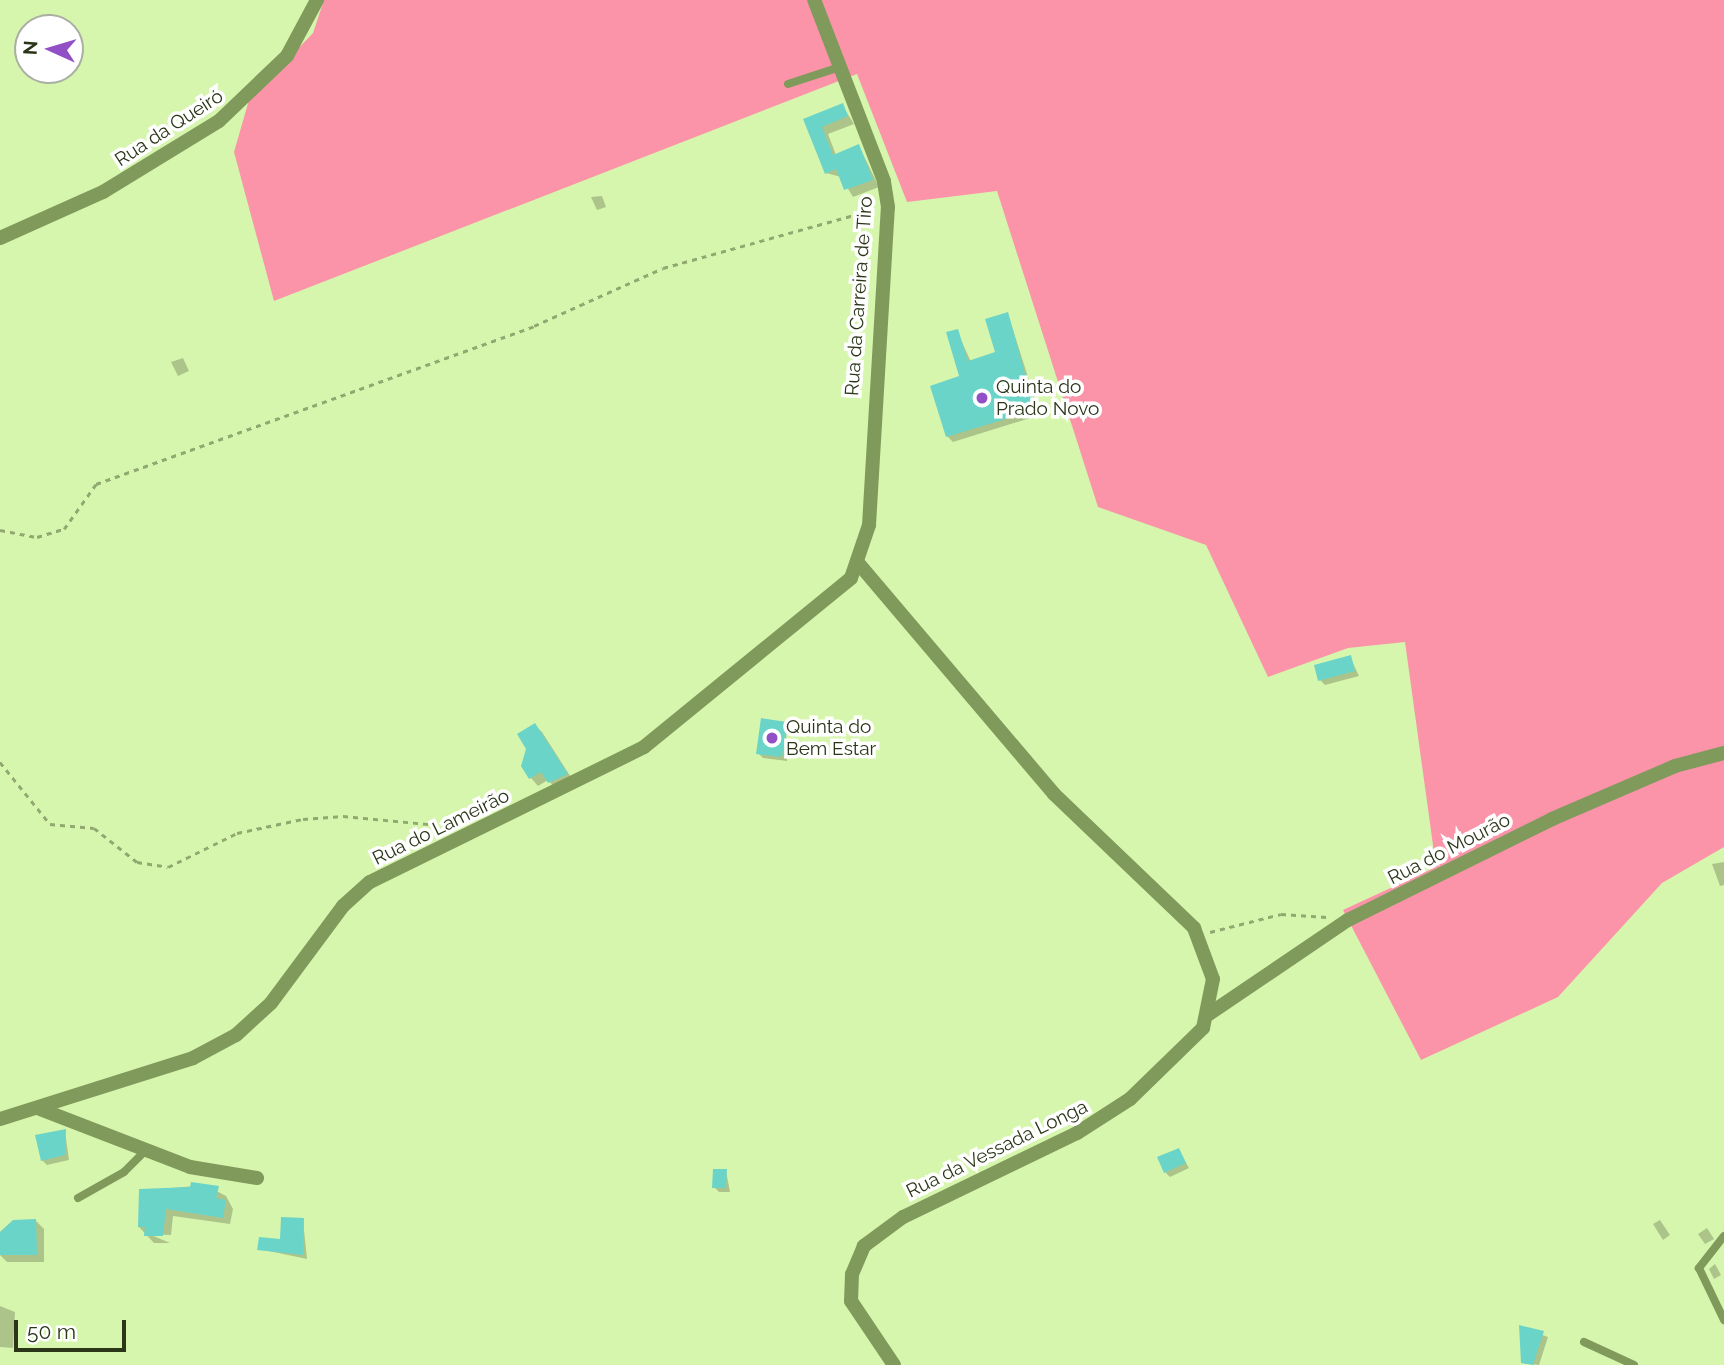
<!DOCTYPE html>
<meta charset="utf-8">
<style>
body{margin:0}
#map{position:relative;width:1724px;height:1365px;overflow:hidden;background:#d7f6ad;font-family:Raleway,sans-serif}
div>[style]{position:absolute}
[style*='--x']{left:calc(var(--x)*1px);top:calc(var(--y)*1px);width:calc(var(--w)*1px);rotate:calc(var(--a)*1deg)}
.green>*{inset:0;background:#fb94a9}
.shadow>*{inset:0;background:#0003}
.building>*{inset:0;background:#6ad4c9}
.path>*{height:2.5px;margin-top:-1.25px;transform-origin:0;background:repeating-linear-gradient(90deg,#91a871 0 5px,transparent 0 10px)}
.service>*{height:8px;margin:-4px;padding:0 4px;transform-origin:4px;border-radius:4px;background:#809a5c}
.minor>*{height:14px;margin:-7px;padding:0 7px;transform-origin:7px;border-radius:7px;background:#809a5c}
.dots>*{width:19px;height:19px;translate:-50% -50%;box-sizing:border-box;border:4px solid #fff;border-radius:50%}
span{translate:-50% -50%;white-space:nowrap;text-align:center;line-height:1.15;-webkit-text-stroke:7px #fff;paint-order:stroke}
.street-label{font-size:19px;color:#2b3619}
.poi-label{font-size:19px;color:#2b3619}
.left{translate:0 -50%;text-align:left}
.north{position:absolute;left:14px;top:14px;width:70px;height:70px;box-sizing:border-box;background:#fff;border:2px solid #aaafa3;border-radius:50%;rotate:274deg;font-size:19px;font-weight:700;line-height:28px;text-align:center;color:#2b3619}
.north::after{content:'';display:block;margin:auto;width:24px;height:32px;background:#9150c5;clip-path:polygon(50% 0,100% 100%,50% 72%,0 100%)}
.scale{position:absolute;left:14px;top:1320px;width:112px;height:32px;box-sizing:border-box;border:4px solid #2b3619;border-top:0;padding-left:9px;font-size:21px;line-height:24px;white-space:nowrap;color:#2b3619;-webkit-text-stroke:5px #fff;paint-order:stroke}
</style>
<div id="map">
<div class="green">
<div style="clip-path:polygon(324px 0,1724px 0,1724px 847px,1662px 883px,1558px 997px,1421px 1060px,1343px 910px,1436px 867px,1405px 642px,1348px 648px,1268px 677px,1206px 545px,1098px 507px,997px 191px,907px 202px,857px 74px,274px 301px,234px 152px,249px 100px,313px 33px)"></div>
</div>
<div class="shadow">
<div style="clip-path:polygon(842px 105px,854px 124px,828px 134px,836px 155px,859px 146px,879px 187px,853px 197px,841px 177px,826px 173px,805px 120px)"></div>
<div style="clip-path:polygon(602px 196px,606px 207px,597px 210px,591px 197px)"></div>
<div style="clip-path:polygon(1008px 314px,1040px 415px,953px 442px,947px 436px,962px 378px,957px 331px,971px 362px,998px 353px)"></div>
<div style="clip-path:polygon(183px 358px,189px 371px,178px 376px,171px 362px)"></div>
<div style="clip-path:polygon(1350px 657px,1359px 676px,1325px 685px,1320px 680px)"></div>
<div style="clip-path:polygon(786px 724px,787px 761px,763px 758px,758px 753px)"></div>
<div style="clip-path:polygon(534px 725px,542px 732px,574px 782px,557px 790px,548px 780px,538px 786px,531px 778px,523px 765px)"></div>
<div style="clip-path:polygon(1724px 862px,1724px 885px,1720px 886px,1712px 864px)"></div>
<div style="clip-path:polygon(65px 1131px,69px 1160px,47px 1165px,42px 1160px)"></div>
<div style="clip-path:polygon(1179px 1150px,1189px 1168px,1170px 1177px,1165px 1172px)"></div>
<div style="clip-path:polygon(726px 1171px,730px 1192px,719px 1192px,714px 1187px)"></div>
<div style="clip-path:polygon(205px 1185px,226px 1196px,233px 1209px,230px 1224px,173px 1216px,171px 1235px,149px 1234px,170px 1243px,154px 1243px,139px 1227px,141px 1191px)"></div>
<div style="clip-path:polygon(303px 1220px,307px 1259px,259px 1249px,281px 1241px)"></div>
<div style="clip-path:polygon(1660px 1220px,1670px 1235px,1663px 1240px,1653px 1224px)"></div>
<div style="clip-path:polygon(13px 1221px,36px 1221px,44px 1229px,44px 1262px,7px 1262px,0 1255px,0 1232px)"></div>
<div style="clip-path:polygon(1707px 1228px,1714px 1239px,1705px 1244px,1698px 1234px)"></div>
<div style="clip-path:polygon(1715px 1264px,1721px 1275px,1714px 1279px,1709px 1269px)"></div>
<div style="clip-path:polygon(0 1306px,15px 1312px,13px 1348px,0 1347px)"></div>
<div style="clip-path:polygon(1521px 1327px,1548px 1337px,1539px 1365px,1523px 1363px)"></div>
</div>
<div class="building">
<div style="clip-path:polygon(843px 103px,848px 116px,822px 127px,833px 155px,859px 144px,873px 180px,844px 190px,836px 169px,825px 174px,803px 119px)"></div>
<div style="clip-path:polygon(1008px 312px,1035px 410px,946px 437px,930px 386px,959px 376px,946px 332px,958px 329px,968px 361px,995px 352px,985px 319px)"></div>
<div style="clip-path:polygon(1351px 655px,1355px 671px,1318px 681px,1314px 665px)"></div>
<div style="clip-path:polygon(761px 718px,787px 722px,782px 757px,756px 754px)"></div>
<div style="clip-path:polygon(535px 723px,568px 774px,548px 783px,541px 772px,529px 779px,521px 766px,526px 749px,517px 734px)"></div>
<div style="clip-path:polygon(66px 1129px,65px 1155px,41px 1161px,35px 1135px)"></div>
<div style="clip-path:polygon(1179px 1148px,1186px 1163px,1164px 1173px,1157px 1157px)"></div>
<div style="clip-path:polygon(713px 1169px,727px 1169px,726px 1188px,712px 1188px)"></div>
<div style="clip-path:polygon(191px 1182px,219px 1186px,216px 1198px,226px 1200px,223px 1218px,166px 1209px,163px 1236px,144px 1236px,145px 1227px,138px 1227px,139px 1189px,190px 1187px)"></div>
<div style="clip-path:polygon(281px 1217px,304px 1218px,303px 1255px,257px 1250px,259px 1237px,280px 1239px)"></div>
<div style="clip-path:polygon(36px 1219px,37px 1255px,0 1255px,0 1232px,13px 1220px)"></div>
<div style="clip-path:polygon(1519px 1325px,1544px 1331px,1533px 1365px,1521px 1363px)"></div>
</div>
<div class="path">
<div style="--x:0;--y:530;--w:38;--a:11"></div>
<div style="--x:37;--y:537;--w:28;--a:-17"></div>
<div style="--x:64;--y:529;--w:55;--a:-54.6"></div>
<div style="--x:96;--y:484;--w:466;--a:-19.8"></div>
<div style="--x:534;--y:326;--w:141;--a:-24.2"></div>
<div style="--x:663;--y:268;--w:217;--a:-15.5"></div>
<div style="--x:0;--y:762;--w:80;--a:51.1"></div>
<div style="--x:50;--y:824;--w:44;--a:5.2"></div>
<div style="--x:94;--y:828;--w:55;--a:38.3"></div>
<div style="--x:137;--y:862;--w:31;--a:9"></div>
<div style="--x:168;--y:867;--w:77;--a:-26.2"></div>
<div style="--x:237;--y:833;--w:67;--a:-12"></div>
<div style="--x:303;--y:819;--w:40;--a:-4.3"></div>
<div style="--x:343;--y:816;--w:105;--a:5.4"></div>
<div style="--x:1210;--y:932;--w:73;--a:-14.2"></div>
<div style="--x:1281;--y:914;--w:46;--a:3.7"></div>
</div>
<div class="service">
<div style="--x:788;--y:84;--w:55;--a:-18.1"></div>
<div style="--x:78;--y:1198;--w:53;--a:-29.5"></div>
<div style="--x:124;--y:1172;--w:31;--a:-45"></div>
<div style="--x:1724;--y:1236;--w:41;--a:128"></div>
<div style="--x:1699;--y:1268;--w:58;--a:64.3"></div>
<div style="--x:1584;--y:1342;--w:55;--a:24.7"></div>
</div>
<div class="minor">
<div style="--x:0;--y:238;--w:113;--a:-24.1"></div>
<div style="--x:103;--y:192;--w:136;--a:-31.5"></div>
<div style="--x:219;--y:121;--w:94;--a:-43.7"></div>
<div style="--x:287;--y:56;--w:64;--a:-61.8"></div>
<div style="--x:859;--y:564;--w:302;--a:49.7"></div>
<div style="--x:1054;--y:794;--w:194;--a:43.7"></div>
<div style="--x:1194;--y:928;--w:54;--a:69.6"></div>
<div style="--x:1213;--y:979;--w:50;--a:101.5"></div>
<div style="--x:1203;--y:1028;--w:102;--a:135.8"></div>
<div style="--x:1130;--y:1099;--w:63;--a:147.3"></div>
<div style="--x:1077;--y:1133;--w:193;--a:154.2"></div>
<div style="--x:903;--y:1217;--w:49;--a:143.4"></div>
<div style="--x:864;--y:1246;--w:30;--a:113"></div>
<div style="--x:852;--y:1274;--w:27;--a:92"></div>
<div style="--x:851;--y:1301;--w:77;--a:56.1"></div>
<div style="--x:1209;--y:1014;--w:168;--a:-34.1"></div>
<div style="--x:1348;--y:920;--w:228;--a:-26.3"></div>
<div style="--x:1552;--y:819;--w:134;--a:-23.3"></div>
<div style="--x:1675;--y:766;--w:51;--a:-14.9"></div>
<div style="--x:40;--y:1109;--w:161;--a:21.1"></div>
<div style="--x:190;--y:1167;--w:68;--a:9.3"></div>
<div style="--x:0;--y:1119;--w:202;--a:-17.5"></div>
<div style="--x:193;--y:1058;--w:49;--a:-28.1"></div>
<div style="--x:236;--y:1035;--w:47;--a:-42.4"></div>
<div style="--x:271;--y:1003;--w:121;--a:-53.4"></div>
<div style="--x:343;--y:906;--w:36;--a:-42"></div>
<div style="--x:370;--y:882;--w:305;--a:-26.2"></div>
<div style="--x:644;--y:747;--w:267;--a:-39.2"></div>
<div style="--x:851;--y:578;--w:56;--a:-71.2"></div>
<div style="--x:869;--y:525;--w:319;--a:-86.6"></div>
<div style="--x:888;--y:207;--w:26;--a:-99"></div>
<div style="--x:884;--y:181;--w:194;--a:-111.1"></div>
</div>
<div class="dots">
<div style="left:982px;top:398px;background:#9150c5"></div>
<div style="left:772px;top:738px;background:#9150c5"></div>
</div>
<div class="street-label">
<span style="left:169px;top:128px;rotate:-33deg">Rua da Queiró</span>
<span style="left:859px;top:296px;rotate:-86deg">Rua da Carreira de Tiro</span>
<span style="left:441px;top:827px;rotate:-26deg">Rua do Lameirão</span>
<span style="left:1449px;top:849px;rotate:-27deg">Rua do Mourão</span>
<span style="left:997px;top:1149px;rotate:-26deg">Rua da Vessada Longa</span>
</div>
<div class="poi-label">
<span class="left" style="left:996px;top:398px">Quinta do<br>Prado Novo</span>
<span class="left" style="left:786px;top:738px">Quinta do<br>Bem Estar</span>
</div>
<div class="north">N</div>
<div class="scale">50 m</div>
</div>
